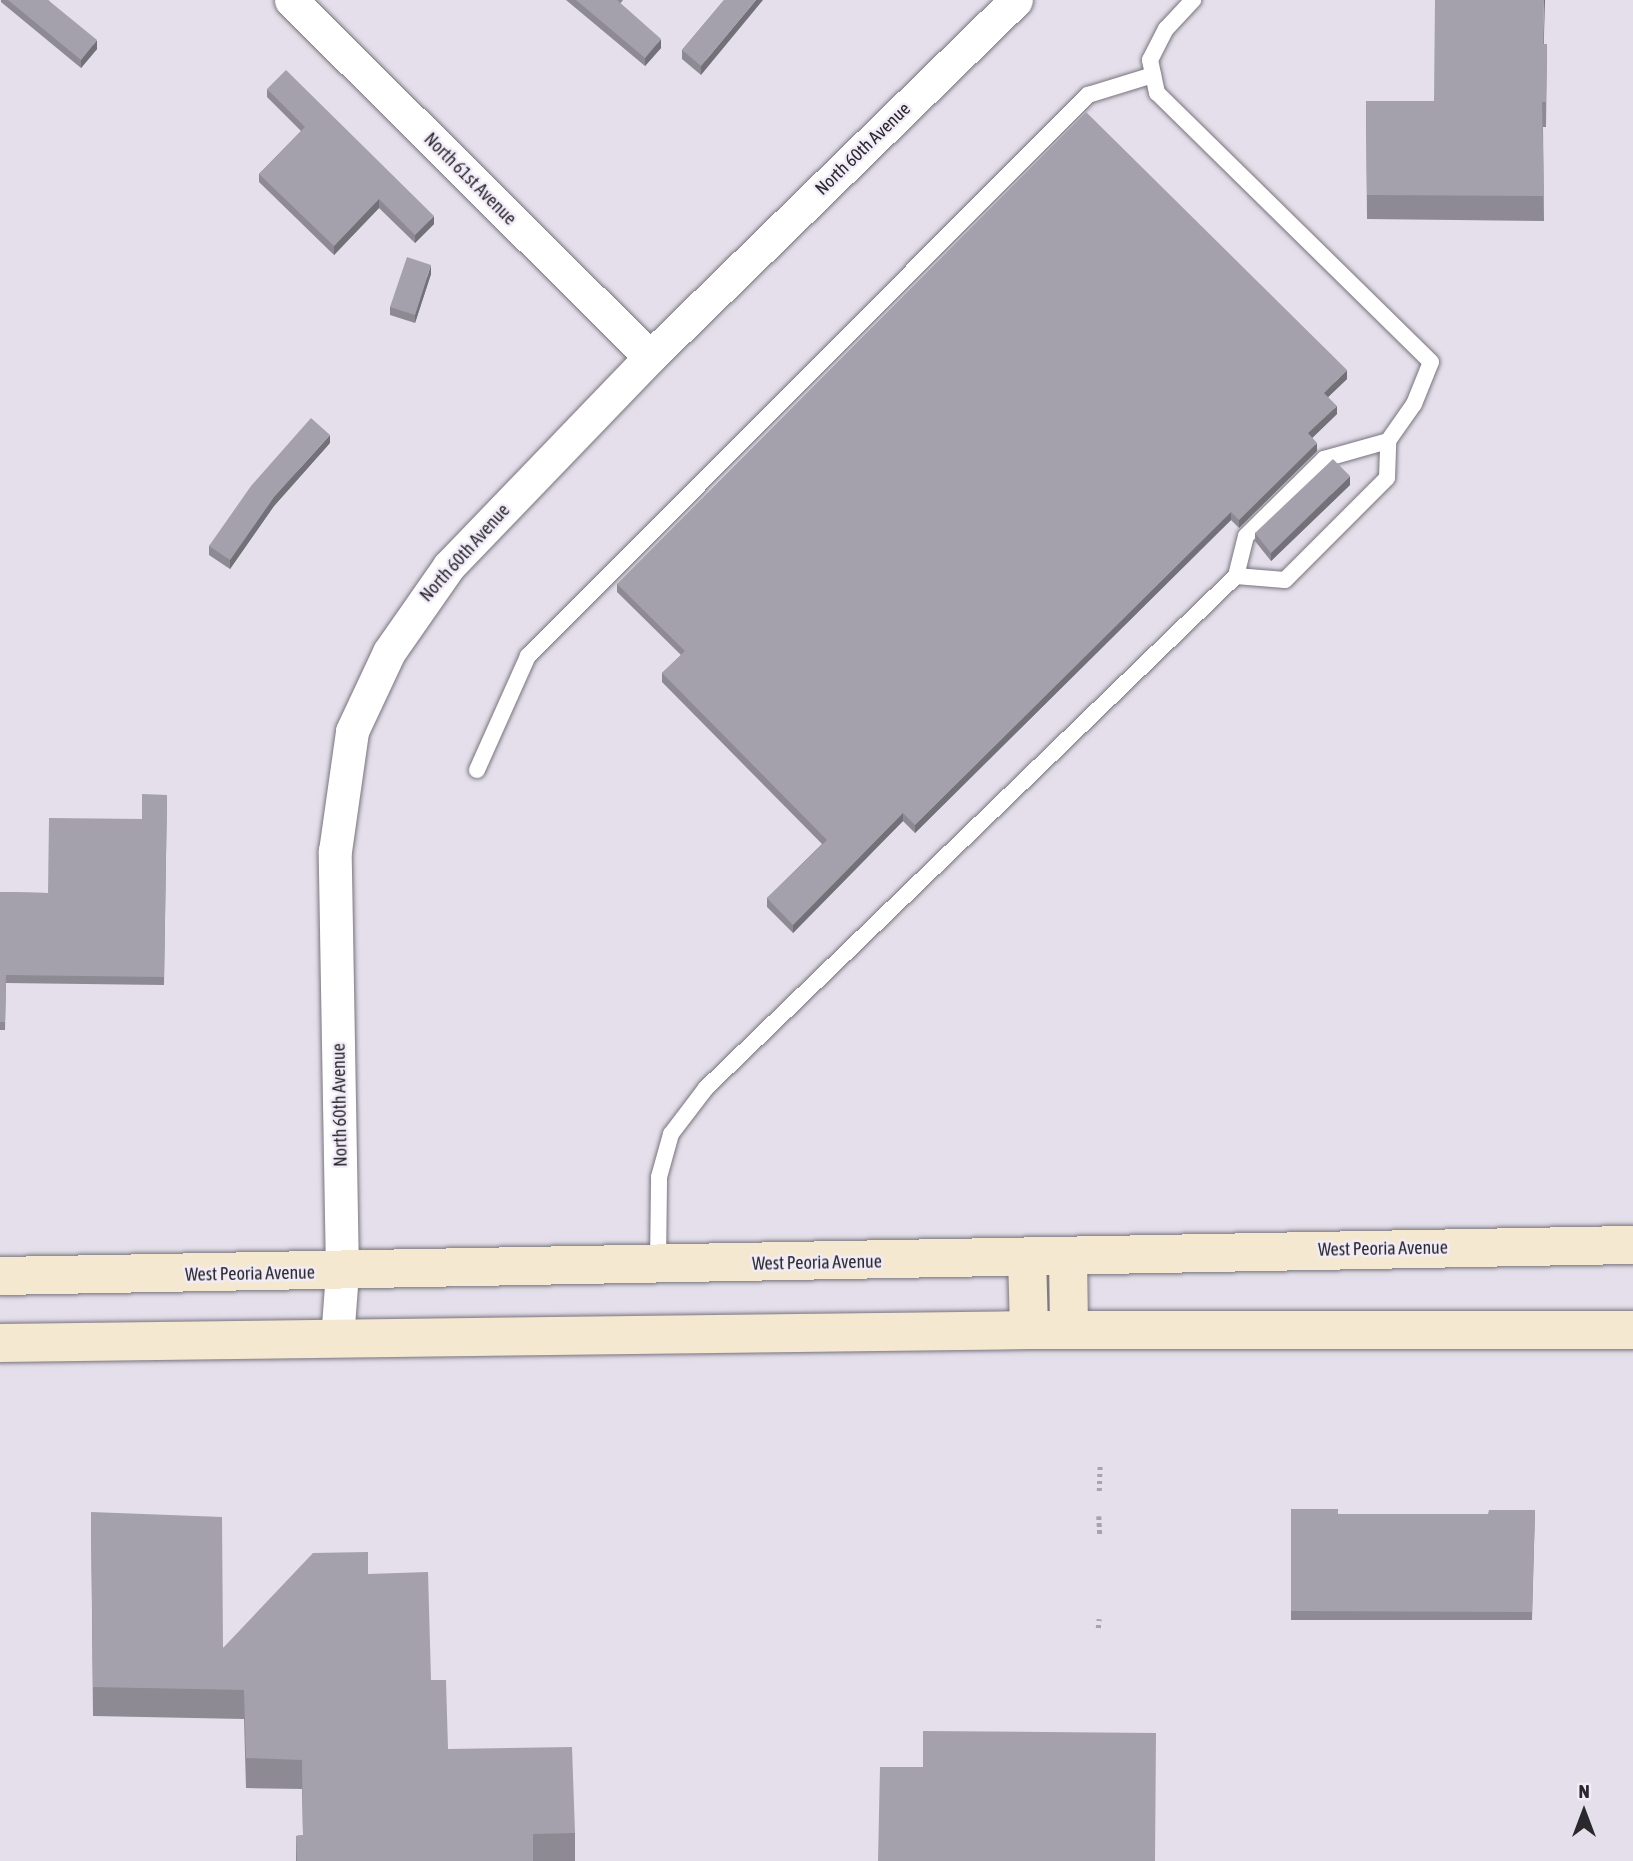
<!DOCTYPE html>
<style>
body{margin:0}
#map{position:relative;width:1633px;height:1861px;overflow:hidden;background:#e4dfea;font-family:"Asap Condensed",sans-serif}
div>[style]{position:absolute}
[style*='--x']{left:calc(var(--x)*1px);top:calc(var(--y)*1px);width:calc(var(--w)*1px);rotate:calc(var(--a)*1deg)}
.path>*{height:4.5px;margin-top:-2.25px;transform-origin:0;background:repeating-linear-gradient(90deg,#a6a3ab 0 3.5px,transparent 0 7px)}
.roads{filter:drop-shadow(0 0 2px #78747e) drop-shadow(0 0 2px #78747e)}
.service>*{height:16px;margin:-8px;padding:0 8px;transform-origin:8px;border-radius:8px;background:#fff}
.minor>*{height:33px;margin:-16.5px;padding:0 16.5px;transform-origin:16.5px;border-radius:16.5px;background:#fff}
.secondary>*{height:38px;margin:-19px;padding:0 19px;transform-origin:19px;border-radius:19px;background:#f5e8d1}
.wall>*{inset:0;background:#8d8a94}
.shaded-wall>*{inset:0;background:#737178}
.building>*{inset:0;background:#a4a1ac}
span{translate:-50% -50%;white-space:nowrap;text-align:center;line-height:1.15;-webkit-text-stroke:5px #f1ecf8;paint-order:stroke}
.street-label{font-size:18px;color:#29282c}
.north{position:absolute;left:1549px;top:1777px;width:70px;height:70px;-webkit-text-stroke:5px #f1ecf8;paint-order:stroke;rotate:0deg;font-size:19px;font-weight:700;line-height:28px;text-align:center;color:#29282c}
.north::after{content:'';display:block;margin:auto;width:24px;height:32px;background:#29282c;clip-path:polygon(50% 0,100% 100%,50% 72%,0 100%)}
</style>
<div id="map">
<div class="path">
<div style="--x:1099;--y:1491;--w:28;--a:-88"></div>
<div style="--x:1099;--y:1516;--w:18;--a:87"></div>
<div style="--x:1098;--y:1628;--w:9;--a:-84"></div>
</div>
<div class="roads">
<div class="service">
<div style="--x:1236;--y:576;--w:41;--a:-76"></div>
<div style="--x:1246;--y:536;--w:110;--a:-44.6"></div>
<div style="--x:1324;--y:459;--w:66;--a:-15.7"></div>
<div style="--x:477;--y:770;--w:125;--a:-65.9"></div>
<div style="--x:528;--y:656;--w:793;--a:-45.05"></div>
<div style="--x:1088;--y:95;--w:68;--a:-17.1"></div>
<div style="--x:658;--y:1264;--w:87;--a:-89.3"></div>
<div style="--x:659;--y:1177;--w:45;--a:-74.4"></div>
<div style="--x:671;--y:1134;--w:58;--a:-52.7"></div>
<div style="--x:706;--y:1088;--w:737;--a:-44.01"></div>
<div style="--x:1236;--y:576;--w:49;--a:4.7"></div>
<div style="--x:1285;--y:580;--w:144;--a:-45"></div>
<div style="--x:1387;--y:478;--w:37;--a:-88"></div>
<div style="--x:1388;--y:441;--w:45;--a:-54.9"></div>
<div style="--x:1414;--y:404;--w:45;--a:-68"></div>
<div style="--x:1431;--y:362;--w:384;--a:-135.5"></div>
<div style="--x:1157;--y:93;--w:34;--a:-102"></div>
<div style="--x:1150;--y:60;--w:35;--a:-63"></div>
<div style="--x:1166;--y:29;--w:40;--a:-47"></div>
</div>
<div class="minor">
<div style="--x:291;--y:0;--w:506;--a:44.84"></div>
<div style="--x:337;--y:1339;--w:66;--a:-85.7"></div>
<div style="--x:342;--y:1273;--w:422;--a:-91"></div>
<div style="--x:335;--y:851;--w:121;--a:-81.9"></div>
<div style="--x:352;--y:731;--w:87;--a:-64.9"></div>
<div style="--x:389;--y:652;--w:105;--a:-55.1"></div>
<div style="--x:449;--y:566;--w:290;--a:-46.1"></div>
<div style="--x:650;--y:357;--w:511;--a:-44.29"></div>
</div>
<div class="secondary">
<div style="--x:1068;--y:1256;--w:74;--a:89.2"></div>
<div style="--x:1027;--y:1257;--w:73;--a:88.4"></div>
<div style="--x:0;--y:1276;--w:1633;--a:-1.09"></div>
<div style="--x:0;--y:1343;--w:1029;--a:-0.72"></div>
<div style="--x:1029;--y:1330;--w:604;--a:0"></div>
</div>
</div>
<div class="wall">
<div style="clip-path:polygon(1px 0,48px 0,97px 49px,81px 68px,1px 2px)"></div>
<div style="clip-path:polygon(566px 0,623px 0,620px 4px,661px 48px,645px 66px)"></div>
<div style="clip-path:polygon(724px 0,701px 75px,682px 59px,682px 50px)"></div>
<div style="clip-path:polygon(1544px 44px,1547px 44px,1546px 127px,1543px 127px,1544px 221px,1367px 219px,1366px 101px,1434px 101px)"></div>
<div style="clip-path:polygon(267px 89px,434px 224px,415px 243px,379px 208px,334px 255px,259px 182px,259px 174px,301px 131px,267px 97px)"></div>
<div style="clip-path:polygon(431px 274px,415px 323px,390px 315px,390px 307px)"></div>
<div style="clip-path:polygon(1347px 379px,1328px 397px,1337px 414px,1312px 438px,1317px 451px,1239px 528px,1231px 520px,915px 833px,903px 821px,793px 933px,767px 907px,767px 898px,822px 844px,662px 682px,662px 673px,681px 655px,617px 592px,617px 584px)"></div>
<div style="clip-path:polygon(330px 443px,274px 506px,230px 569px,209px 555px,209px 546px)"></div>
<div style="clip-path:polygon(1350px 485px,1271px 561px,1255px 541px,1255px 533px)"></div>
<div style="clip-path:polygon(167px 795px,164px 985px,6px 983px,5px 1030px,0 1030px,0 892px,48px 893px,142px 819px)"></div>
<div style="clip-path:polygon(1291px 1509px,1338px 1514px,1488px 1514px,1535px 1510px,1532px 1620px,1291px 1620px)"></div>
<div style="clip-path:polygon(91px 1512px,223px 1648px,368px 1574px,431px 1680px,448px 1749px,575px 1833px,575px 1861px,296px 1861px,296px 1836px,303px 1835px,302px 1789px,246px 1788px,244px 1719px,93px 1716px)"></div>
</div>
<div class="shaded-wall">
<div style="clip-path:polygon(756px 0,763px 0,701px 75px,701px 66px)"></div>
<div style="clip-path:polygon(1544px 0,1545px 0,1543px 69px,1543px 44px)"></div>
<div style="clip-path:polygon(661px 39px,661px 48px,645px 66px,645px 58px)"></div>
<div style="clip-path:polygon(97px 40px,97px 49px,81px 68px,81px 60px)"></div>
<div style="clip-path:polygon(379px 199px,379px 208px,334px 255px,334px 246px)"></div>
<div style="clip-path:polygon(434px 216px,434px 224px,415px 243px,415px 235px)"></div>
<div style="clip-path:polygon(431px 265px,431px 274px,415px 323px,415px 315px)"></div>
<div style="clip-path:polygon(1347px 370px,1347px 379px,1324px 401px,1324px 393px)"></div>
<div style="clip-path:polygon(1337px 406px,1337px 414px,1308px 442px,1308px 433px)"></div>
<div style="clip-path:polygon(330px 435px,330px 443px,274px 506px,230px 569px,230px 560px,274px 497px)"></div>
<div style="clip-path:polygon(1317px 443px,1317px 451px,1239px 528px,1239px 520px)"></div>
<div style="clip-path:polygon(1350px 476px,1350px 485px,1271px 561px,1271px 553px)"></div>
<div style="clip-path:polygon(1231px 512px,1231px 520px,915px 833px,915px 825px)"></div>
<div style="clip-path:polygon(903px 813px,903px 821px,793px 933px,793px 925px)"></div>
</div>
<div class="building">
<div style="clip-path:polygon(8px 0,48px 0,97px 40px,81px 60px)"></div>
<div style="clip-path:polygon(576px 0,617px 0,661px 39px,645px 58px)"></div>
<div style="clip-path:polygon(724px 0,756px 0,701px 66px,682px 50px)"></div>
<div style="clip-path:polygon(1435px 0,1544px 0,1543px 44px,1547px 44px,1546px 102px,1542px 102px,1544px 196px,1367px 195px,1366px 101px,1434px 101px)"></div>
<div style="clip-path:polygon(286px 70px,434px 216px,415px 235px,379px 199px,334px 246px,259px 174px,305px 127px,267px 89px)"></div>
<div style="clip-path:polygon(1086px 112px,1347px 370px,1324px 393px,1337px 406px,1308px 433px,1317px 443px,1239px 520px,1231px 512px,915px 825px,903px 813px,793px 925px,767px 898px,827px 840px,662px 673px,685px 651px,617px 584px)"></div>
<div style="clip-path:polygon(407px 257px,431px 265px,415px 315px,390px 307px)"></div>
<div style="clip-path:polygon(311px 418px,330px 435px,274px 497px,230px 560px,209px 546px,251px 486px)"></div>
<div style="clip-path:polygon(1333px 459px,1350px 476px,1271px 553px,1255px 533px)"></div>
<div style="clip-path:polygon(142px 794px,167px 795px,164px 977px,6px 975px,5px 1022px,0 1022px,0 892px,48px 893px,49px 818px,142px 819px)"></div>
<div style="clip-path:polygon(1291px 1509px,1338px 1509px,1338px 1514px,1488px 1514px,1489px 1510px,1535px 1510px,1532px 1612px,1291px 1611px)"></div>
<div style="clip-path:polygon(91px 1512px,222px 1517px,223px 1648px,313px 1553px,368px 1552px,368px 1574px,428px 1572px,431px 1680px,446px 1680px,448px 1749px,572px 1747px,575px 1833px,533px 1834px,533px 1861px,297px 1861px,296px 1836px,303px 1835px,302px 1760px,246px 1758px,244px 1690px,93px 1687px)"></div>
<div style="clip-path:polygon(923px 1731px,1156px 1733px,1155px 1861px,878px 1861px,880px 1767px,923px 1767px)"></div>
</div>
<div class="street-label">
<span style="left:863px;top:149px;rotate:-44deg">North 60th Avenue</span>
<span style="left:470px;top:179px;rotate:45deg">North 61st Avenue</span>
<span style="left:465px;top:553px;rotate:-48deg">North 60th Avenue</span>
<span style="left:340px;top:1105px;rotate:-91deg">North 60th Avenue</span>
<span style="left:1383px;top:1249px;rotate:-1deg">West Peoria Avenue</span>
<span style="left:817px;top:1263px;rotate:-1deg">West Peoria Avenue</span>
<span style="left:250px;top:1274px;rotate:-1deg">West Peoria Avenue</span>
</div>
<div class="north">N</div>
</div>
